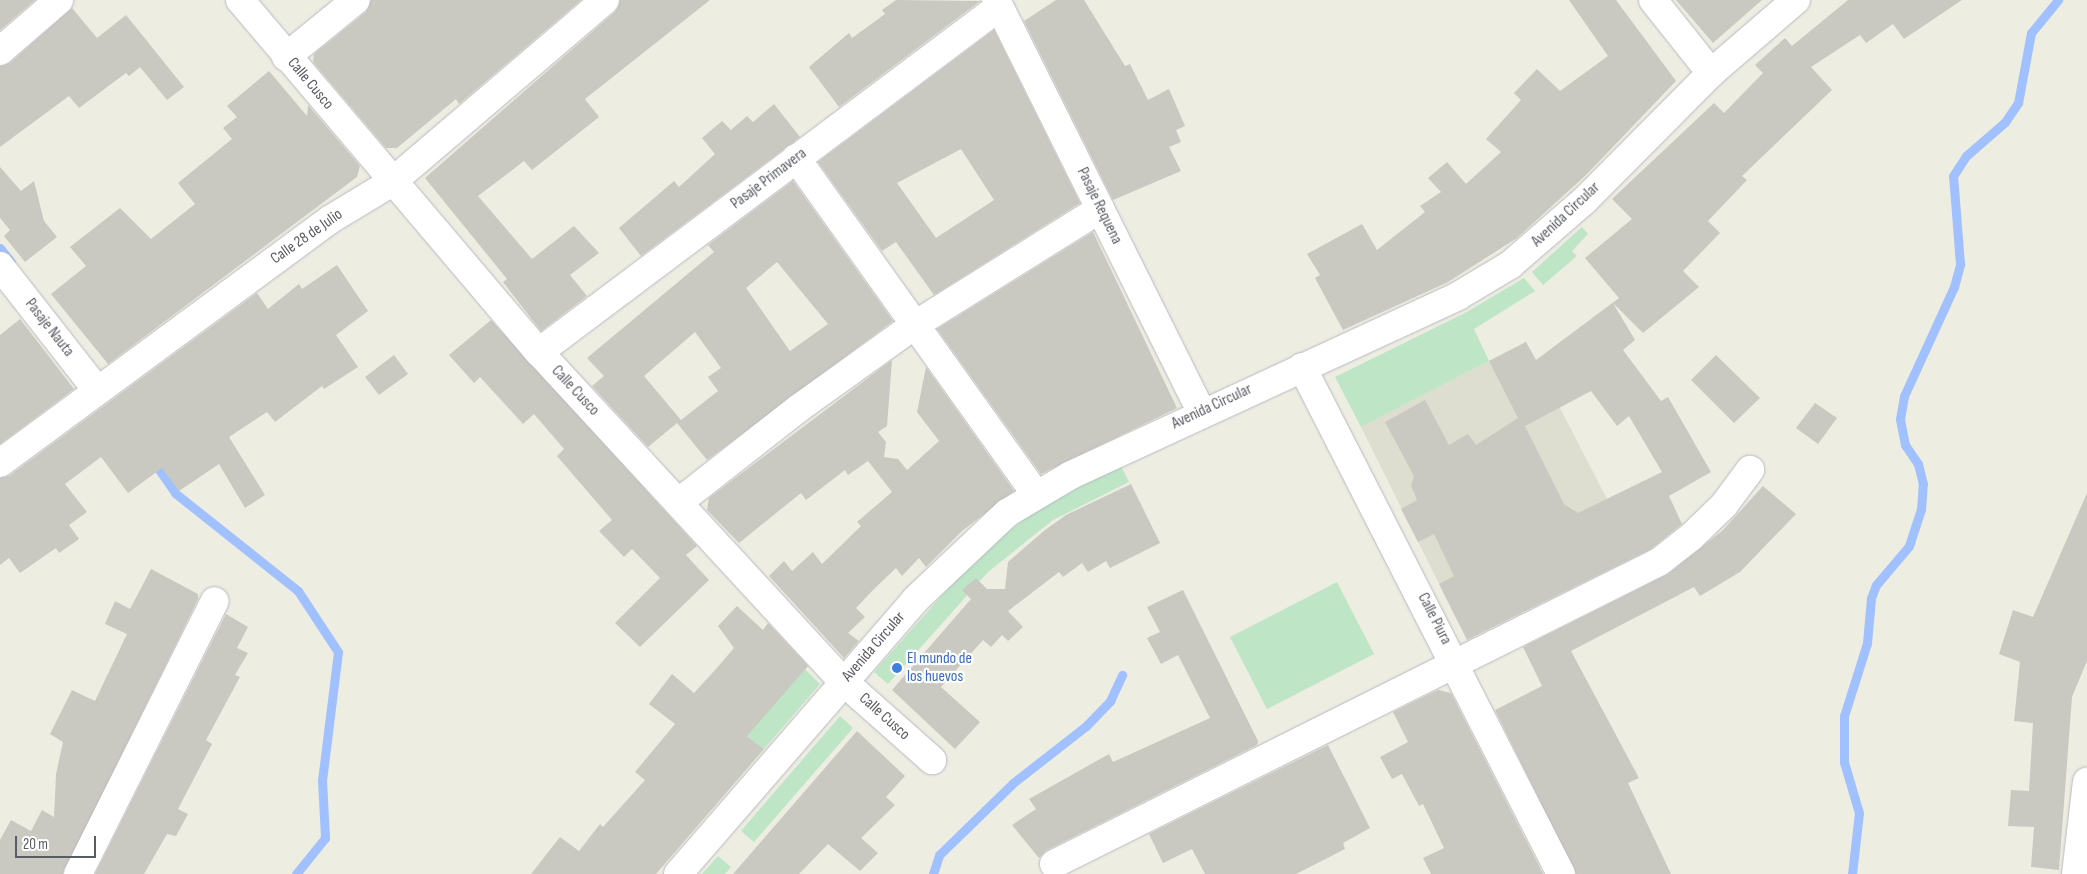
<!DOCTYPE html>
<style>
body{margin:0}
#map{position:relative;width:2087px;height:874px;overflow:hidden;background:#edede2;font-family:"Sofia Sans Condensed",sans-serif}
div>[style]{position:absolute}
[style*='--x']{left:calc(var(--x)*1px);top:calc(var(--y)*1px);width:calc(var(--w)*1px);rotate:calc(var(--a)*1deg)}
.education>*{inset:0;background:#ddddd0}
.green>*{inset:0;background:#bde5c6}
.stream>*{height:9px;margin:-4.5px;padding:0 4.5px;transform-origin:4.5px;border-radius:4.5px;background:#a0c0ff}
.building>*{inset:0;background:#cac9c1}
.roads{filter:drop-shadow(0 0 1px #b9bac1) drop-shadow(0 0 1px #b9bac1)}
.minor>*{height:28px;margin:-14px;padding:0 14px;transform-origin:14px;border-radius:14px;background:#fff}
.dots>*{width:14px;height:14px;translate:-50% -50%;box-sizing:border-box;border:2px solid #fff;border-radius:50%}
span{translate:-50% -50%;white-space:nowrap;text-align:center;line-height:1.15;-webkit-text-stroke:4.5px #fff;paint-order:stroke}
.street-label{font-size:16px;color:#5a5c63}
.shop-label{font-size:16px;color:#366cbe}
.left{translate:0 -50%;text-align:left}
.scale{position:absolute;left:15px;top:836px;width:81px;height:22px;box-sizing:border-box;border:2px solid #5a5c63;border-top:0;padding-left:6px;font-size:15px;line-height:18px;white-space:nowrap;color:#5a5c63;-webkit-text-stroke:4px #fff;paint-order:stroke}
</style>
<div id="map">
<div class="education">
<div style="clip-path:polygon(1526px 342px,1607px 499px,1616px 541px,1457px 620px,1361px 427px)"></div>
</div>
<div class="green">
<div style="clip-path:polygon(1582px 227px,1588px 234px,1572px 251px,1577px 256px,1543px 285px,1532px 272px)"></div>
<div style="clip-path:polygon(1524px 278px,1535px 291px,1474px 329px,1489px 361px,1361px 427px,1335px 377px,1465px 313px)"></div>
<div style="clip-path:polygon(1121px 466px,1129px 482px,1053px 520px,988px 572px,888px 684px,874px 672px,977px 556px,1043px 505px)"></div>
<div style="clip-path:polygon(1337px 582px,1374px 654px,1267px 709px,1230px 637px)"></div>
<div style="clip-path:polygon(805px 669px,820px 684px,764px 749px,746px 735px)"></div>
<div style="clip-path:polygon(840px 716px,853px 728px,754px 842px,741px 831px)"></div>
<div style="clip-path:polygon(718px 856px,731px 867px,725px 874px,702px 874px)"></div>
</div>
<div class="stream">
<div style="--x:0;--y:248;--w:18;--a:52"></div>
<div style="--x:153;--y:461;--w:39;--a:55"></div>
<div style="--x:175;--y:493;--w:157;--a:38.5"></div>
<div style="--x:298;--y:591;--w:73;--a:56.7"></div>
<div style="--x:338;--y:652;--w:129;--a:97.1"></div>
<div style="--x:322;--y:780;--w:58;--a:87"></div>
<div style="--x:325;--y:838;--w:46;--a:128.9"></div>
<div style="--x:933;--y:874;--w:20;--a:-72"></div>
<div style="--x:939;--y:855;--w:103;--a:-44.2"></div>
<div style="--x:1013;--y:783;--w:93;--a:-38"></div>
<div style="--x:1086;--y:726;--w:35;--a:-46"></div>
<div style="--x:1110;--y:701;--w:29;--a:-65"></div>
<div style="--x:1852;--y:874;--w:61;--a:-83.5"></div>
<div style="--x:1859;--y:813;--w:53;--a:-106.4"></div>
<div style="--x:1844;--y:762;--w:46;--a:-90"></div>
<div style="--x:1844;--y:716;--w:77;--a:-72.5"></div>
<div style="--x:1867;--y:643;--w:45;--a:-84.9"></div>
<div style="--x:1871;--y:598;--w:14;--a:-69"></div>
<div style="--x:1876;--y:585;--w:51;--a:-49.8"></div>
<div style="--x:1909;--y:546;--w:38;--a:-72"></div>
<div style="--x:1921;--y:510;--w:26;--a:-86"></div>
<div style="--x:1923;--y:484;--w:21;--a:-104"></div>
<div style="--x:1918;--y:464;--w:23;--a:-124"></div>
<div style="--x:1905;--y:445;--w:26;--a:-101"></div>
<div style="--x:1900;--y:419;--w:23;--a:-80"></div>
<div style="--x:1904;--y:396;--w:120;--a:-65.4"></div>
<div style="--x:1954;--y:287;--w:24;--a:-75"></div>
<div style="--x:1960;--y:264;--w:88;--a:-94.5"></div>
<div style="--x:1953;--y:176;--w:24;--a:-57"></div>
<div style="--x:1966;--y:156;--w:52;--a:-41.1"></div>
<div style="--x:2005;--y:122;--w:23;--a:-56"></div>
<div style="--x:2018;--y:103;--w:71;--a:-79.5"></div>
<div style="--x:2031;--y:33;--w:43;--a:-50.7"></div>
</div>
<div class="building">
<div style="clip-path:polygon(0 0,35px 0,0 30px)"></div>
<div style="clip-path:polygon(371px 0,581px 0,459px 104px,456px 99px,397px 148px,386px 148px,313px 62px,314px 54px,366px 12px)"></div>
<div style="clip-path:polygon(620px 0,710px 0,585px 99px,599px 117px,532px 170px,524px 161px,478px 196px,532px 259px,574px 226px,599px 253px,570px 275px,587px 296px,541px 331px,503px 282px,507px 279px,425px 178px,615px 12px)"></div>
<div style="clip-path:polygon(896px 0,980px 1px,839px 107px,809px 67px,849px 33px,852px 38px,885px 14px,882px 10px)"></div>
<div style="clip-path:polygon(1056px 0,1084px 0,1125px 66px,1130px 64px,1148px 100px,1169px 89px,1185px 126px,1176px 130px,1181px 142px,1169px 147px,1181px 171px,1113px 200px,1024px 21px)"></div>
<div style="clip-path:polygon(1569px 0,1616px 0,1676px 81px,1586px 175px,1517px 238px,1448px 282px,1343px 330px,1315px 278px,1320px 275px,1307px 254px,1362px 224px,1377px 250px,1425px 212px,1420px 206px,1441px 192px,1428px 178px,1447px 162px,1466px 184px,1501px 152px,1486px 139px,1521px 100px,1514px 93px,1537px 69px,1560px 91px,1608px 56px)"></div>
<div style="clip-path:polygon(1676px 0,1762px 0,1713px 43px)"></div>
<div style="clip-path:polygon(evenodd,1848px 0,1962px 0,1904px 39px,1893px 24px,1866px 43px,1860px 35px,1811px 67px,1832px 90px,1742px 176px,1747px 180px,1708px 221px,1720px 233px,1683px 271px,1699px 287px,1643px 333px,1613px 303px,1635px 340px,1623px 350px,1661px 401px,1668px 397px,1711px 472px,1669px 496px,1682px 524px,1651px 549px,1467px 640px,1439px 584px,1454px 576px,1434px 534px,1418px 542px,1401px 509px,1417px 500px,1411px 485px,1414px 476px,1385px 422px,1425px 400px,1449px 445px,1468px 434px,1476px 445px,1518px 418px,1489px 361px,1526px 342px,1536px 360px,1619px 298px,1585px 258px,1632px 219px,1612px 199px,1714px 103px,1724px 113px,1763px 73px,1755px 65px,1785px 38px,1792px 46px,1848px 0,1591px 391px,1617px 426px,1629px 416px,1662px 472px,1578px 513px,1564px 504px,1525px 426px,1591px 391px)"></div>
<div style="clip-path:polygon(72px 8px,97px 38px,126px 15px,184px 87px,167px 100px,140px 67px,129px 76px,126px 73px,79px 108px,69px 96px,0 147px,0 66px,10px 63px)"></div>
<div style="clip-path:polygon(evenodd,994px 30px,1080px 203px,934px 295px,896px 242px,882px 251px,818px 162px,994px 30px,961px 149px,994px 200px,936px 238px,897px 183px,961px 149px)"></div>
<div style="clip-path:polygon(269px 71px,307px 116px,308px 105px,360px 166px,357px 177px,108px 364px,51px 294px,86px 266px,70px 247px,120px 208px,151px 239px,195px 204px,178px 183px,232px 139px,223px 128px,237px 117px,227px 106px)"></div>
<div style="clip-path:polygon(774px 104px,800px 137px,641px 256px,619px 228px,674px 181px,679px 187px,715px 154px,702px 138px,722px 121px,731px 130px,747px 116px,753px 122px)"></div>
<div style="clip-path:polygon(0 167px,21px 191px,34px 181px,44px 221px,57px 237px,25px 262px,4px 236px,10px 230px,0 218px)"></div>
<div style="clip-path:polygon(evenodd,793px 181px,893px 321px,707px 460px,677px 423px,648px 447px,592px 386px,604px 376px,587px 358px,714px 252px,708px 245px,793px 181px,777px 262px,828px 324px,790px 351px,746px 288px,777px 262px,793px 181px,695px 332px,721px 368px,708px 377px,718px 391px,681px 420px,644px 376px,695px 332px)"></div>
<div style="clip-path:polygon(1093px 232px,1177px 408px,1041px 474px,937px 329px)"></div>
<div style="clip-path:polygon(337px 265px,368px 311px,336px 335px,358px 367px,324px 389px,322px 386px,275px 422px,267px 412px,229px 437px,265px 495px,245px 508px,219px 464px,179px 491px,162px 468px,128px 493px,101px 457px,65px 484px,87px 512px,69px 525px,79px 539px,59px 553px,56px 548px,20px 573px,9px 558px,0 565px,0 478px,9px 476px,257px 293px,268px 309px,299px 284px,302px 289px)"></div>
<div style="clip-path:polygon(20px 319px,74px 389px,0 444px,0 335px)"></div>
<div style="clip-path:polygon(491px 320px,697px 546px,686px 555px,709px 580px,640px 647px,615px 623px,660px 578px,632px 549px,624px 557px,599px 531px,612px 520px,557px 456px,564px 449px,534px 414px,523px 424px,480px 377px,474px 383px,449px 355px)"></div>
<div style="clip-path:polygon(394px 355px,408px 374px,379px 395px,365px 377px)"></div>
<div style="clip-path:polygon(1716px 355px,1760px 398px,1734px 423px,1691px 380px)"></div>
<div style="clip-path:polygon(892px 360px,887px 426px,878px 432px,886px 442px,884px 457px,898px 459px,907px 470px,939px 441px,917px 412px,926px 367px,1014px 491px,962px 531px,926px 567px,919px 558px,902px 576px,896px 568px,873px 590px,856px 608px,865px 617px,848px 633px,859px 641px,844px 658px,769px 576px,784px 561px,792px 571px,813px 552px,822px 564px,861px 526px,857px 522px,892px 492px,868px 461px,848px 475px,845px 470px,806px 500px,801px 493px,739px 543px,707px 510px,709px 498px)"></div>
<div style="clip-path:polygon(1815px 403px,1837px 418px,1818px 444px,1796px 428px)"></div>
<div style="clip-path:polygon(1131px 484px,1160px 543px,1110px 568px,1106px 561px,1088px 572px,1082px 563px,1063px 577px,1059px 572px,1008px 611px,1023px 627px,1008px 641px,1002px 635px,991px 647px,983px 640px,941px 687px,980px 722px,955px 749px,892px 690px,971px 599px,962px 590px,976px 578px,987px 589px,1005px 589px,1008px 562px,1045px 530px,1066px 515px)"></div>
<div style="clip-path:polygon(1763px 486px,1796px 514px,1740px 572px,1700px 596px,1694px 587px,1571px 651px,1639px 778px,1628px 783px,1671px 874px,1576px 874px,1495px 710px,1542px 686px,1523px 647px,1668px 574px,1723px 530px)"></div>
<div style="clip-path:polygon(2087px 493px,2087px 661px,2072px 697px,2059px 870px,2031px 867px,2034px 827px,2008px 826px,2011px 790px,2029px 791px,2033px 723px,2014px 721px,2020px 662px,1999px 654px,2013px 610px,2033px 617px)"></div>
<div style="clip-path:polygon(151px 569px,198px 594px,198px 599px,63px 874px,0 874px,0 840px,11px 820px,31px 831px,42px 810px,54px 817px,56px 774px,63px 742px,50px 734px,72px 690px,95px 701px,127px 634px,105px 624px,115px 601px,130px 609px)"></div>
<div style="clip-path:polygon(1183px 590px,1258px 741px,1257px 745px,1047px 850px,1039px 858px,1012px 825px,1036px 809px,1029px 799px,1109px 754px,1113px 762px,1210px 718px,1178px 655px,1161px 664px,1147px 638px,1160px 632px,1147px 607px)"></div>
<div style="clip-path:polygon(737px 606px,763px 630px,768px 623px,808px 666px,747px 736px,764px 749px,656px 874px,531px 874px,560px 837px,579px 851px,600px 824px,603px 827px,645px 780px,635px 772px,675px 724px,649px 704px,672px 674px,694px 693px,716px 669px,734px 648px,718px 626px)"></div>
<div style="clip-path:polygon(226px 614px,248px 627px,237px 648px,248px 653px,235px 675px,240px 677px,206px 740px,212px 744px,178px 809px,188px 814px,176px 836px,167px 834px,144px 874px,95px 874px)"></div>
<div style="clip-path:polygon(1438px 690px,1451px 693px,1543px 874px,1431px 874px,1423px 858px,1444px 848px,1423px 804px,1419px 806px,1402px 774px,1392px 779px,1380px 757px,1408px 742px,1393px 712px)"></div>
<div style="clip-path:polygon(857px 731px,905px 776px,886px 797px,895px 805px,861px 838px,878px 853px,860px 871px,828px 844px,799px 874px,733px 874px)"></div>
<div style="clip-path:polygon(1328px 745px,1370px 828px,1343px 843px,1345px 849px,1296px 874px,1205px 874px,1192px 849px,1163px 863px,1149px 834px)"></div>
</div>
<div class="roads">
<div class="minor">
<div style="--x:240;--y:0;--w:462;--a:49.7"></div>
<div style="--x:539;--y:352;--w:449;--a:47.3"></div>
<div style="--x:844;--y:682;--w:118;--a:41.6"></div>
<div style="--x:996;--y:0;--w:460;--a:63.5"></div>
<div style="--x:1653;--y:0;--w:93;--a:51.5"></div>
<div style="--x:0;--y:51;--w:78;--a:-40.8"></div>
<div style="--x:286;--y:57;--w:90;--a:-39.2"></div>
<div style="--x:796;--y:158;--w:412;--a:54.5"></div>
<div style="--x:0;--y:266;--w:157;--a:52"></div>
<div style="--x:539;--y:352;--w:575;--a:-36.87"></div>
<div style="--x:1302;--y:367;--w:569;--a:62.94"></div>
<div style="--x:0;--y:463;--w:411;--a:-36.4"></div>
<div style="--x:331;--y:219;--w:71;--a:-31.2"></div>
<div style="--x:392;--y:182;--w:280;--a:-40.5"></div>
<div style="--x:679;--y:502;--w:152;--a:-38.1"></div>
<div style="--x:799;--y:408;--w:140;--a:-35.7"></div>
<div style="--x:913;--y:326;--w:221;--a:-32"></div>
<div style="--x:1054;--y:864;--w:676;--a:-26.53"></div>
<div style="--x:1659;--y:562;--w:41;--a:-38"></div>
<div style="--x:1691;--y:537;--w:46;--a:-44.1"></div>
<div style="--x:1724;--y:505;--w:44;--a:-53.4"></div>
<div style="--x:78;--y:874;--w:305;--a:-63.4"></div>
<div style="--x:678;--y:874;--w:362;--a:-49.1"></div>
<div style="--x:915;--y:600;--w:127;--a:-43.4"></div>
<div style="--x:1007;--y:513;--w:74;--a:-30.7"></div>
<div style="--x:1071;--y:475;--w:426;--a:-24.8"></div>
<div style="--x:1458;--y:296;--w:61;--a:-30.8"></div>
<div style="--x:1510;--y:265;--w:99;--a:-40.9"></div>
<div style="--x:1585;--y:200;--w:179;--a:-45.2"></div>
<div style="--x:1711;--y:73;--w:112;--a:-40.7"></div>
<div style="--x:2076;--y:874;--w:93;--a:-83.2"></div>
</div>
</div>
<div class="dots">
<div style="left:897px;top:668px;background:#3f7fe0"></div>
</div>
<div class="street-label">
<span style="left:310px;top:84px;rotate:50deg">Calle Cusco</span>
<span style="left:769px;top:179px;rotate:-37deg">Pasaje Primavera</span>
<span style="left:1099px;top:206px;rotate:64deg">Pasaje Requena</span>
<span style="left:1566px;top:215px;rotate:-43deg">Avenida Circular</span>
<span style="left:307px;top:237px;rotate:-35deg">Calle 28 de Julio</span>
<span style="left:49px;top:328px;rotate:52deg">Pasaje Nauta</span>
<span style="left:575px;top:391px;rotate:47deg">Calle Cusco</span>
<span style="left:1212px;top:407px;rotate:-25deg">Avenida Circular</span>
<span style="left:1434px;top:619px;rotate:63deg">Calle Piura</span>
<span style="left:874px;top:647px;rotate:-49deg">Avenida Circular</span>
<span style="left:884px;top:717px;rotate:42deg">Calle Cusco</span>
</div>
<div class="shop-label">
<span class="left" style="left:907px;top:668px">El mundo de<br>los huevos</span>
</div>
<div class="scale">20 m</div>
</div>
